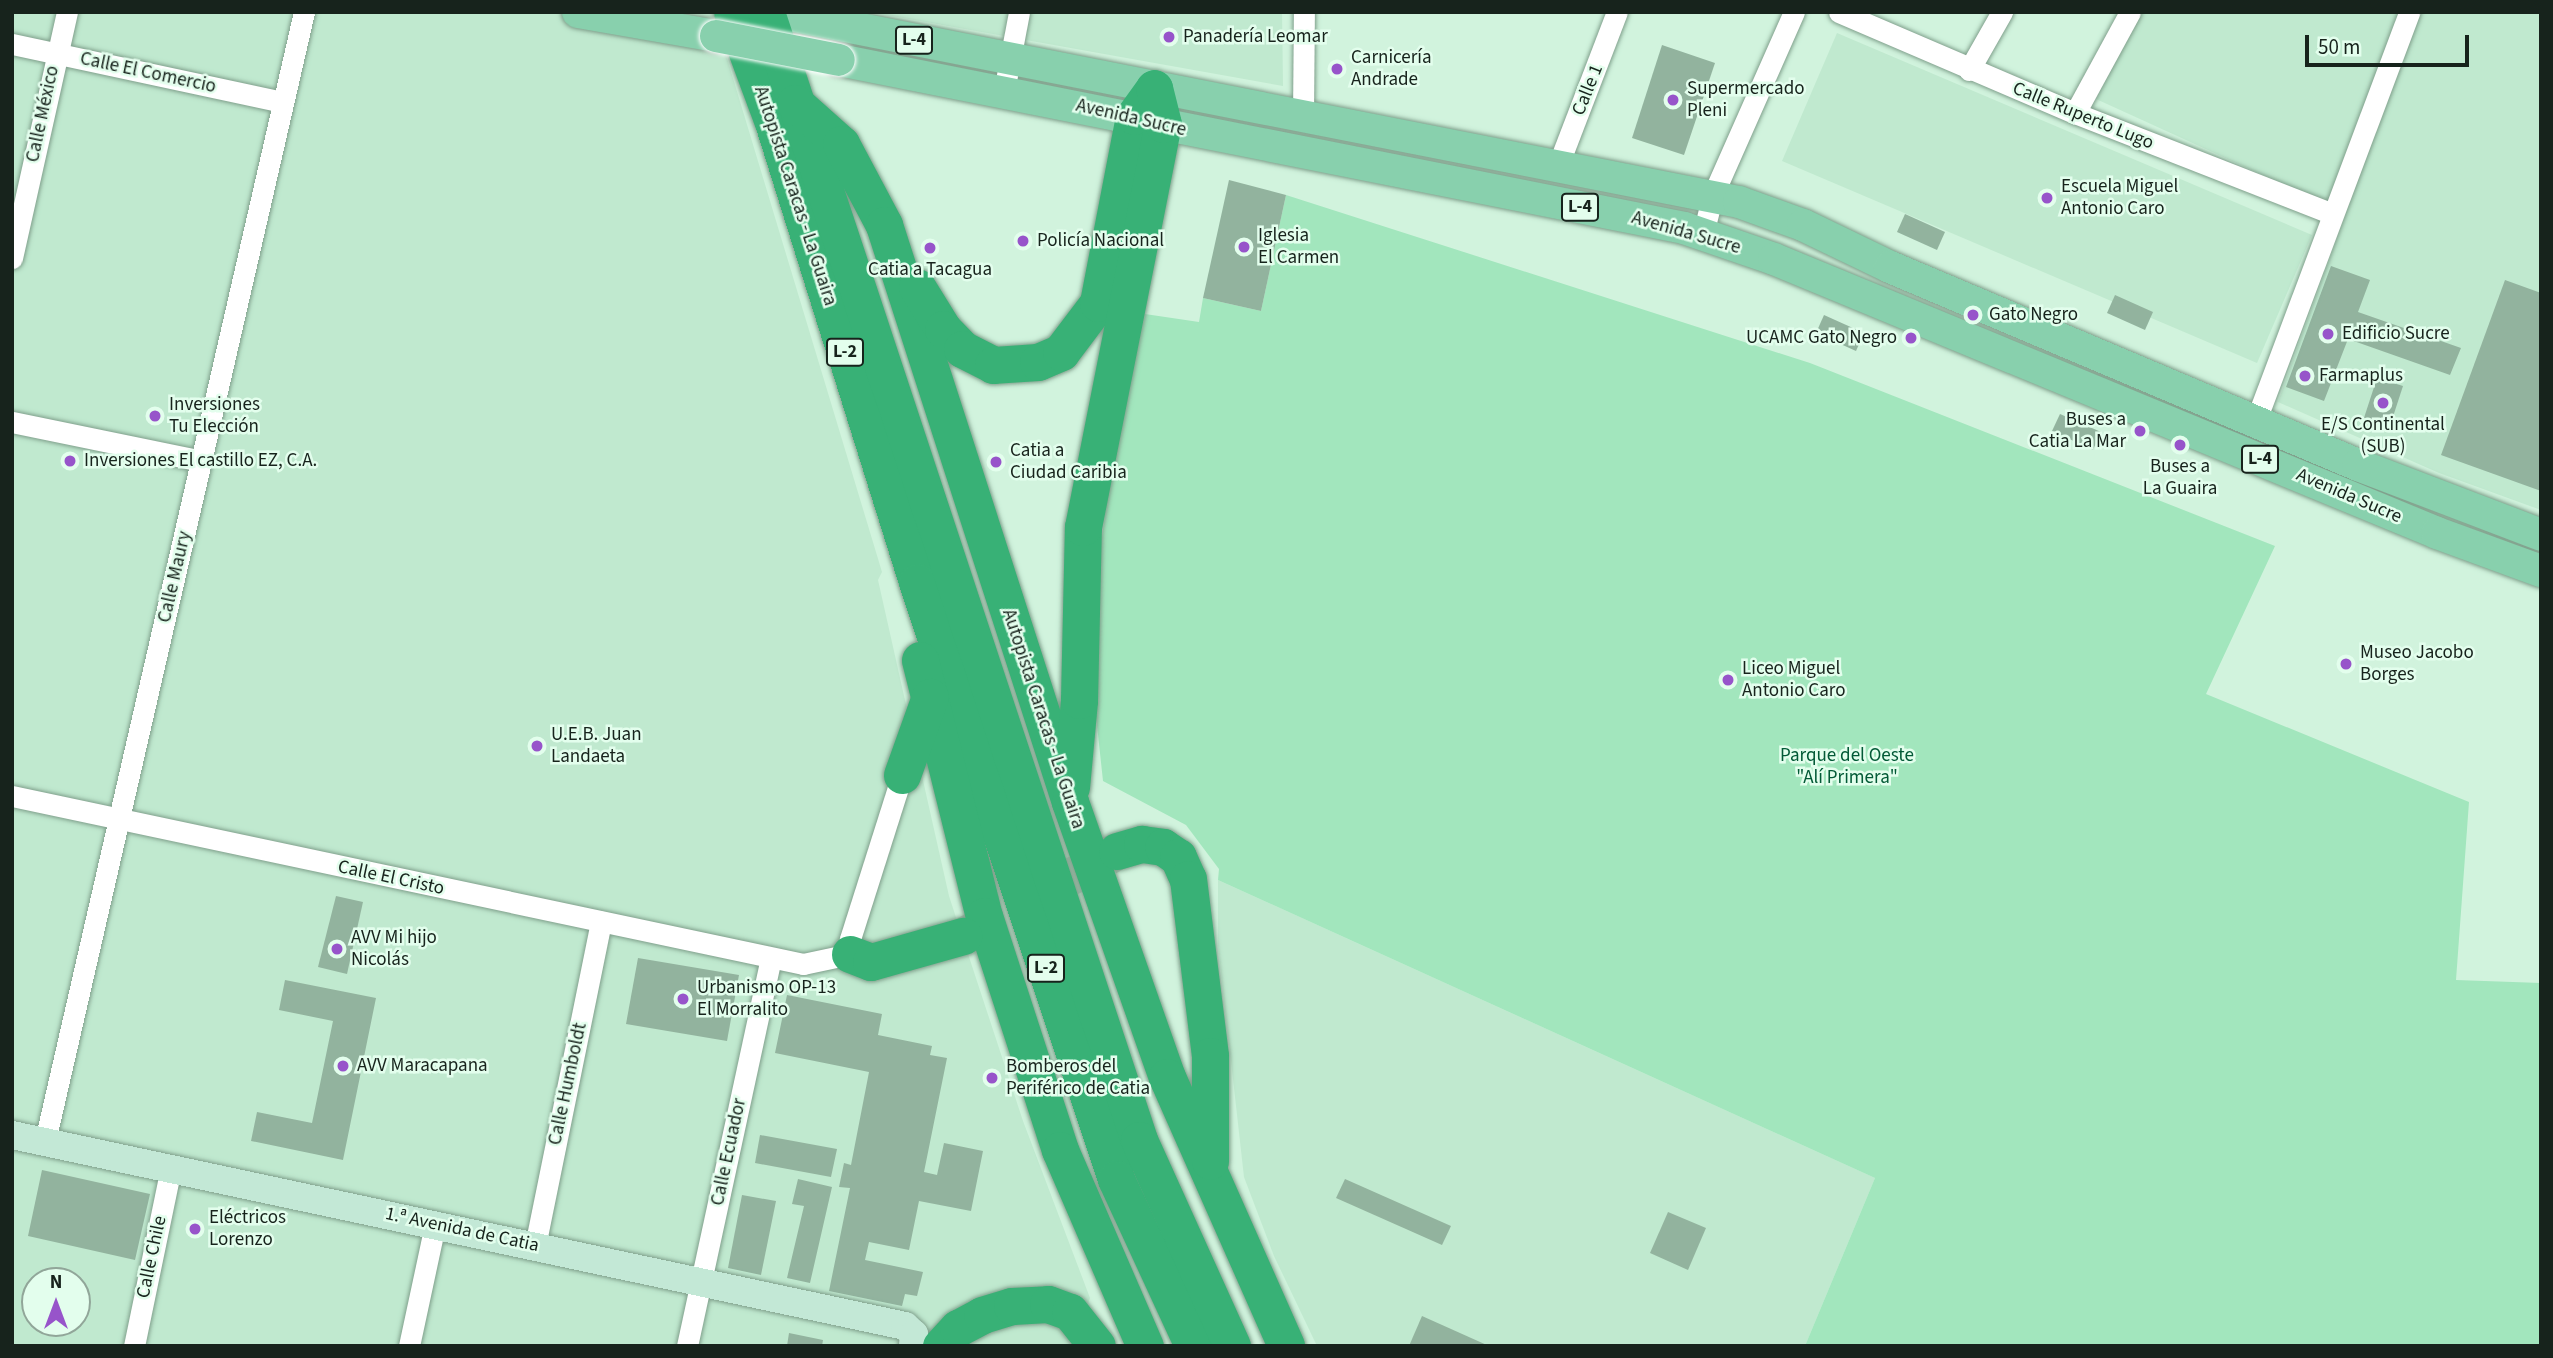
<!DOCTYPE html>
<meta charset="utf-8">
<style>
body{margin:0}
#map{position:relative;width:2553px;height:1358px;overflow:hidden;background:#d1f3dd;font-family:"Source Sans 3",sans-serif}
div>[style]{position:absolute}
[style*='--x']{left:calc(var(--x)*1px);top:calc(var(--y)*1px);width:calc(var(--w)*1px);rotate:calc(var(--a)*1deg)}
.built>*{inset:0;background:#c0e9cf}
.green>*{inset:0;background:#a2e6bd}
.building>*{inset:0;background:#92b39e}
.highway-tunnel>*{height:37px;margin-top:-18.5px;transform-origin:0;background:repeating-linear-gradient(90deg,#acc9b6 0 37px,transparent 0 55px)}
.roads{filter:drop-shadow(0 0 2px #7f9f8b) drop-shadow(0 0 2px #7f9f8b)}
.street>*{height:21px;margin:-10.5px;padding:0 10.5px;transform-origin:10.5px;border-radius:10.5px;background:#fff}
.secondary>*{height:28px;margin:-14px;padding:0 14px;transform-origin:14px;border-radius:14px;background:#c3e8d6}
.primary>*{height:32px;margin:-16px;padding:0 16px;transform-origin:16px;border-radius:16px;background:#88d0ad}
.highway>*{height:37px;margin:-18.5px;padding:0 18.5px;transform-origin:18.5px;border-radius:18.5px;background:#38b176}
.bridges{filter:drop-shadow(0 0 2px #fff) drop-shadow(0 0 2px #fff)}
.primary-bridge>*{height:32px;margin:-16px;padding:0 16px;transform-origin:16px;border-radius:16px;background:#88d0ad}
.dots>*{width:19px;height:19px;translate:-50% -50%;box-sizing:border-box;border:4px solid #e3feed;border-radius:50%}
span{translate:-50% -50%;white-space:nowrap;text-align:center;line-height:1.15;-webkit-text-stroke:5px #e3feed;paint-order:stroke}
.shield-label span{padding:2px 5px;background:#e3feed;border:2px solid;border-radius:5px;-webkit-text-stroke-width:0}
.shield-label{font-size:18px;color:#17231c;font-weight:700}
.poi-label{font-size:19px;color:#17231c}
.left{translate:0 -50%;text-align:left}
.right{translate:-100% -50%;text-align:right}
.street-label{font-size:19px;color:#17231c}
.park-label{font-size:19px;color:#025a36}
.frame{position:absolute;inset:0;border:14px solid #17231c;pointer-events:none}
.north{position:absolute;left:21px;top:1267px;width:70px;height:70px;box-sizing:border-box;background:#e3feed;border:2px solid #91a699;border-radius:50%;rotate:0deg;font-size:19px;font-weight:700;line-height:28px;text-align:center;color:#17231c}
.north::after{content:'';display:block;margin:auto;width:24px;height:32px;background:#9754ca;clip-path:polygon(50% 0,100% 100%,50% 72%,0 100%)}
.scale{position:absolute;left:2305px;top:35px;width:164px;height:32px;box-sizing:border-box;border:4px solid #17231c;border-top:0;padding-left:9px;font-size:21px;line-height:24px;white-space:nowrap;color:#17231c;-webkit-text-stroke:5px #e3feed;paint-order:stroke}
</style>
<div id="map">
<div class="built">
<div style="clip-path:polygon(evenodd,12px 12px,713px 12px,882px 572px,878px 580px,949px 896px,1023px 1121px,1090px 1298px,1076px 1340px,1080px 1346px,12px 1346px,12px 12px,35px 1281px,77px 1281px,77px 1323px,35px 1323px,35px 1281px)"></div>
<div style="clip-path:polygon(870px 12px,1282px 12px,1283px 86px)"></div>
<div style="clip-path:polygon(2137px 12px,2541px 12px,2541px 510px,2439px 473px,2278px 402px,2346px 213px,2096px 99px)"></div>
<div style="clip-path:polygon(1837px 33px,2312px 235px,2257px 363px,1782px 161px)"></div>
<div style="clip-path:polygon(1218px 880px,1875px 1178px,1805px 1346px,1317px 1346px,1274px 1256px,1244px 1177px,1218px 945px)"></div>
</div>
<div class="green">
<div style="clip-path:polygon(1286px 195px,1810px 363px,2275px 546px,2206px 694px,2469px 802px,2456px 980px,2541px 983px,2541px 1346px,1805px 1346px,1875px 1178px,1218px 880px,1219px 869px,1186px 825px,1103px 781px,1093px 688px,1100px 551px,1115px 442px,1145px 314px,1199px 322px,1203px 298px,1261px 311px)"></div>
</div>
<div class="building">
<div style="clip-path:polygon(1662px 45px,1715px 63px,1684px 155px,1632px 138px)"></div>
<div style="clip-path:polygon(1229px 180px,1286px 195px,1261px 311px,1203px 298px)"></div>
<div style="clip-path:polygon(1905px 214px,1945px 232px,1937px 250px,1897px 232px)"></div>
<div style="clip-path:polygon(2331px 266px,2370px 280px,2358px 312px,2461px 348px,2450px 375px,2348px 339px,2324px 401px,2286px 387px)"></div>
<div style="clip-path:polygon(2505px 280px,2541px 293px,2541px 491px,2441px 455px)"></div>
<div style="clip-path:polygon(2115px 295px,2153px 312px,2145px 330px,2107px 313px)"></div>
<div style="clip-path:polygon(1824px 315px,1864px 333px,1856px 351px,1816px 333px)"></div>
<div style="clip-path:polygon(2377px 378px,2403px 386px,2388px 432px,2362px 424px)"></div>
<div style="clip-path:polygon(2060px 414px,2101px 432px,2093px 450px,2052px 431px)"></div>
<div style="clip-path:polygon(336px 896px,363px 902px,347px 974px,318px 967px)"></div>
<div style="clip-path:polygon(638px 958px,739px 975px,727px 1041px,626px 1024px)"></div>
<div style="clip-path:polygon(285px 980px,376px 998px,343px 1160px,251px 1141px,257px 1112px,312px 1123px,333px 1021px,279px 1010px)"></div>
<div style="clip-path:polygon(787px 995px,882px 1014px,878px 1035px,932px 1046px,930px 1055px,947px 1058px,924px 1172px,937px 1175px,944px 1143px,983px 1151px,971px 1211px,919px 1201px,909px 1250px,869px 1242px,865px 1260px,923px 1272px,917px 1296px,905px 1294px,902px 1306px,829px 1291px,850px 1188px,839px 1187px,844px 1163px,851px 1165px,869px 1072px,775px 1053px)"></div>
<div style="clip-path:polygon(760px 1135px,837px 1149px,831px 1177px,755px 1163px)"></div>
<div style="clip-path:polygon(42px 1170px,150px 1194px,135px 1260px,28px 1236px)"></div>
<div style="clip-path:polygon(798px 1179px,832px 1187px,810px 1283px,787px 1278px,804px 1206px,792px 1204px)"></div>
<div style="clip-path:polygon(1345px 1179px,1451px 1226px,1442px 1245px,1336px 1198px)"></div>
<div style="clip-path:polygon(742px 1195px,776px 1201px,761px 1275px,728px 1268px)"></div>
<div style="clip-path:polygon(1668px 1212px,1706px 1228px,1688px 1270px,1650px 1253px)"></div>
<div style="clip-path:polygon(1422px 1316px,1489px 1346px,1409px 1346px)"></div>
<div style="clip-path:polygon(789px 1333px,823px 1340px,822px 1346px,787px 1346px)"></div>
</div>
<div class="highway-tunnel">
<div style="--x:963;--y:936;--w:176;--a:-28.9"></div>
</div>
<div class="roads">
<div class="street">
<div style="--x:1839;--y:12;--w:257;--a:23.2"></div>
<div style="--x:2075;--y:113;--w:274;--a:21.4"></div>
<div style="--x:12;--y:44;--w:277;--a:12.1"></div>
<div style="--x:1969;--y:70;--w:67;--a:-60.4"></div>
<div style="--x:1004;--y:91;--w:80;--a:-79.2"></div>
<div style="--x:2075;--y:113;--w:115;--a:-61.4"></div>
<div style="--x:1303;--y:117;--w:105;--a:-89.5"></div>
<div style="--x:1557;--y:168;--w:167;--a:-69"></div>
<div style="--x:1703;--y:234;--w:38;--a:-76"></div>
<div style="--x:1712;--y:197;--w:202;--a:-66.1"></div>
<div style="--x:12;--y:258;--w:252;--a:-77.4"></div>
<div style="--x:2256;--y:420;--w:436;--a:-69.4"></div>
<div style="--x:12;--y:422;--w:194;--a:11.6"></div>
<div style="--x:12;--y:796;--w:809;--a:11.99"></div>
<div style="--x:803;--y:964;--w:48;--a:-12"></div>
<div style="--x:850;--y:954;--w:15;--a:-90"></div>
<div style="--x:850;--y:939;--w:172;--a:-72.4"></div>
<div style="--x:45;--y:1141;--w:1158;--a:-77.08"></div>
<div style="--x:535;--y:1246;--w:331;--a:-78.5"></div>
<div style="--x:134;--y:1346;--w:182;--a:-78.3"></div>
<div style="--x:409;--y:1346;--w:124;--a:-77.9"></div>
<div style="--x:687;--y:1346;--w:397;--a:-77.8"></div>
</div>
<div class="secondary">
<div style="--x:12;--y:1135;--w:913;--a:12.07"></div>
<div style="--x:905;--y:1326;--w:12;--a:42"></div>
<div style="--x:914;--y:1334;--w:12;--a:95"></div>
</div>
<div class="primary">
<div style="--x:578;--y:12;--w:140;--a:9.9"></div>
<div style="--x:774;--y:12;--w:984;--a:11.14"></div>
<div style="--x:1739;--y:202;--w:68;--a:19.8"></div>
<div style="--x:1803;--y:225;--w:97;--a:25.8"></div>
<div style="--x:1890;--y:267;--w:508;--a:22.93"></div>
<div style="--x:2358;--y:465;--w:196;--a:20.9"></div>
<div style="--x:839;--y:60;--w:862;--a:11.24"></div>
<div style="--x:1684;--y:228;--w:95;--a:19"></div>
<div style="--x:1774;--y:259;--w:717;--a:22.45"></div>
<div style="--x:2437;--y:533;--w:111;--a:20.1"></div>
</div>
<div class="highway">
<div style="--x:732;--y:12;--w:117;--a:69.6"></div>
<div style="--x:773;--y:122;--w:482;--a:72.6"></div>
<div style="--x:917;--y:582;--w:629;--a:71.57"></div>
<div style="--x:1116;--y:1179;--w:184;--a:65.2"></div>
<div style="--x:766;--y:12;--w:1188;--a:71.7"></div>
<div style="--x:1139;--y:1140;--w:226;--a:65.7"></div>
<div style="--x:795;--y:103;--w:62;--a:41.7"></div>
<div style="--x:841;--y:144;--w:92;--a:62"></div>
<div style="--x:884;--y:225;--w:606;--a:72.13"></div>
<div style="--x:1070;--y:802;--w:292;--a:70.6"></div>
<div style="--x:1167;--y:1077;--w:294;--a:66.1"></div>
<div style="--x:917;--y:287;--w:49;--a:58.2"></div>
<div style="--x:943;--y:329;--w:28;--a:46"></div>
<div style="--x:962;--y:349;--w:35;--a:27"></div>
<div style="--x:993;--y:365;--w:45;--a:-3.8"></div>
<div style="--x:1038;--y:362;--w:25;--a:-23"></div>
<div style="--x:1061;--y:352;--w:61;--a:-52.9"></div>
<div style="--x:1098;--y:303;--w:190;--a:-79.1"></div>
<div style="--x:1134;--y:116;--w:34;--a:-54"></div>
<div style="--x:920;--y:660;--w:264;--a:76"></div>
<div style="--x:984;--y:916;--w:246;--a:72"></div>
<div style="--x:1060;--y:1150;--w:214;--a:66.6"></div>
<div style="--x:902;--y:775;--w:83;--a:-70.3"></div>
<div style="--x:1071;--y:787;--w:87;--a:-84.7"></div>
<div style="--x:1079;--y:700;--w:173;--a:-88.7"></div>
<div style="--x:1083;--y:527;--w:411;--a:-78.8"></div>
<div style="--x:1163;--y:124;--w:37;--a:-104"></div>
<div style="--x:1117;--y:851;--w:26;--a:-16"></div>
<div style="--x:1142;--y:844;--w:21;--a:8"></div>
<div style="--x:1163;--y:847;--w:18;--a:34"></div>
<div style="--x:1178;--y:857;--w:24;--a:66"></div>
<div style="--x:1188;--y:879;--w:178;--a:82.9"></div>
<div style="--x:1210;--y:1056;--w:105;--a:90"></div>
<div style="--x:850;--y:954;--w:22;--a:21"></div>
<div style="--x:871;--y:962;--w:96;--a:-15.8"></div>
<div style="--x:941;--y:1346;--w:25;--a:-47"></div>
<div style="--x:958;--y:1328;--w:27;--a:-28"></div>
<div style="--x:982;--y:1315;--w:31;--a:-17"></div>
<div style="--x:1012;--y:1306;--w:36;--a:-3"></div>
<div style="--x:1048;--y:1304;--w:23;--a:20"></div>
<div style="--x:1070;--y:1312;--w:43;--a:51.5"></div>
</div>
</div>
<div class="bridges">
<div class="primary-bridge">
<div style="--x:716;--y:36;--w:125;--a:11"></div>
</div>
</div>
<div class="dots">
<div style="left:1169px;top:37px;background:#9754ca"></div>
<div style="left:1337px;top:69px;background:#9754ca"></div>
<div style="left:1673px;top:100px;background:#9754ca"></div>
<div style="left:2047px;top:198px;background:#9754ca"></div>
<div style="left:1023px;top:241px;background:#9754ca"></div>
<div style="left:1244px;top:247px;background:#9754ca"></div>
<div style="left:930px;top:248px;background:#9754ca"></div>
<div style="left:1973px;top:315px;background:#9754ca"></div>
<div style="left:2328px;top:334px;background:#9754ca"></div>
<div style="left:1911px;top:338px;background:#9754ca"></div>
<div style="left:2305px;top:376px;background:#9754ca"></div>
<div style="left:2383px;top:403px;background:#9754ca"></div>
<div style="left:155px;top:416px;background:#9754ca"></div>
<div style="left:2140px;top:431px;background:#9754ca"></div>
<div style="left:2180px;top:445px;background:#9754ca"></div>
<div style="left:70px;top:461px;background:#9754ca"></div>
<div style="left:996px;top:462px;background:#9754ca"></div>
<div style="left:2346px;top:664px;background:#9754ca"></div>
<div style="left:1728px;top:680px;background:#9754ca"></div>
<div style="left:537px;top:746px;background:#9754ca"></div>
<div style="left:337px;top:949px;background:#9754ca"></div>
<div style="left:683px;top:999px;background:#9754ca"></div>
<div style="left:343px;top:1066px;background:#9754ca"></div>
<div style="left:992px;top:1078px;background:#9754ca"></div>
<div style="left:195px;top:1229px;background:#9754ca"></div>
</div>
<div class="shield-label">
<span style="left:914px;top:40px">L-4</span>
<span style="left:1580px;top:207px">L-4</span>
<span style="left:845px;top:352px">L-2</span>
<span style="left:2260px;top:459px">L-4</span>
<span style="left:1046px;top:968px">L-2</span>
</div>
<div class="poi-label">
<span class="left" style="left:1183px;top:37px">Panadería Leomar</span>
<span class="left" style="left:1351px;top:69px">Carnicería<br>Andrade</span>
<span class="left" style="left:1687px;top:100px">Supermercado<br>Pleni</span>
<span class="left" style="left:2061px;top:198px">Escuela Miguel<br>Antonio Caro</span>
<span class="left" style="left:1258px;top:247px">Iglesia<br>El Carmen</span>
<span class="left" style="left:1037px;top:241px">Policía Nacional</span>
<span style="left:930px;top:270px">Catia a Tacagua</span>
<span class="left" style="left:1989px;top:315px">Gato Negro</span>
<span class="left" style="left:2342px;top:334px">Edificio Sucre</span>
<span class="right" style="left:1897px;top:338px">UCAMC Gato Negro</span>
<span class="left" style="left:2319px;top:376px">Farmaplus</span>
<span class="left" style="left:169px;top:416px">Inversiones<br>Tu Elección</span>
<span class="right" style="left:2126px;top:431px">Buses a<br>Catia La Mar</span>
<span style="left:2383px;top:436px">E/S Continental<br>(SUB)</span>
<span class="left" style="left:1010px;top:462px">Catia a<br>Ciudad Caribia</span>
<span class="left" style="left:84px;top:461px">Inversiones El castillo EZ, C.A.</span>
<span style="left:2180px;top:478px">Buses a<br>La Guaira</span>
<span class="left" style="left:2360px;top:664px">Museo Jacobo<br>Borges</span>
<span class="left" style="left:1742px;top:680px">Liceo Miguel<br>Antonio Caro</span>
<span class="left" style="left:551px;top:746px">U.E.B. Juan<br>Landaeta</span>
<span class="left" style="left:351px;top:949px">AVV Mi hijo<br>Nicolás</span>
<span class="left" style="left:697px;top:999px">Urbanismo OP-13<br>El Morralito</span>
<span class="left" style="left:357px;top:1066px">AVV Maracapana</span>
<span class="left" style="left:1006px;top:1078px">Bomberos del<br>Periférico de Catia</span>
<span class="left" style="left:209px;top:1229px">Eléctricos<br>Lorenzo</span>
</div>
<div class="street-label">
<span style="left:148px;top:73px;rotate:12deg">Calle El Comercio</span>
<span style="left:1588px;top:90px;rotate:-68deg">Calle 1</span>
<span style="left:43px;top:114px;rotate:-78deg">Calle México</span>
<span style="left:2083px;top:116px;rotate:22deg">Calle Ruperto Lugo</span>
<span style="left:1131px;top:118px;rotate:13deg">Avenida Sucre</span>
<span style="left:795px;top:196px;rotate:72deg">Autopista Caracas - La Guaira</span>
<span style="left:1686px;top:233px;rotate:16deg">Avenida Sucre</span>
<span style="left:2349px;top:496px;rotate:23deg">Avenida Sucre</span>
<span style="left:175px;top:577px;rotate:-77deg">Calle Maury</span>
<span style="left:1043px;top:719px;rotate:72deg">Autopista Caracas - La Guaira</span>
<span style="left:391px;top:878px;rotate:12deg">Calle El Cristo</span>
<span style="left:568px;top:1084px;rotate:-78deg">Calle Humboldt</span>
<span style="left:729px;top:1152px;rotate:-78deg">Calle Ecuador</span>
<span style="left:462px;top:1230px;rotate:12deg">1.ª Avenida de Catia</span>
<span style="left:152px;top:1257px;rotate:-78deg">Calle Chile</span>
</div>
<div class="park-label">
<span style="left:1847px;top:767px">Parque del Oeste<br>"Alí Primera"</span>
</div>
<div class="frame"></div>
<div class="north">N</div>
<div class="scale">50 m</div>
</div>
